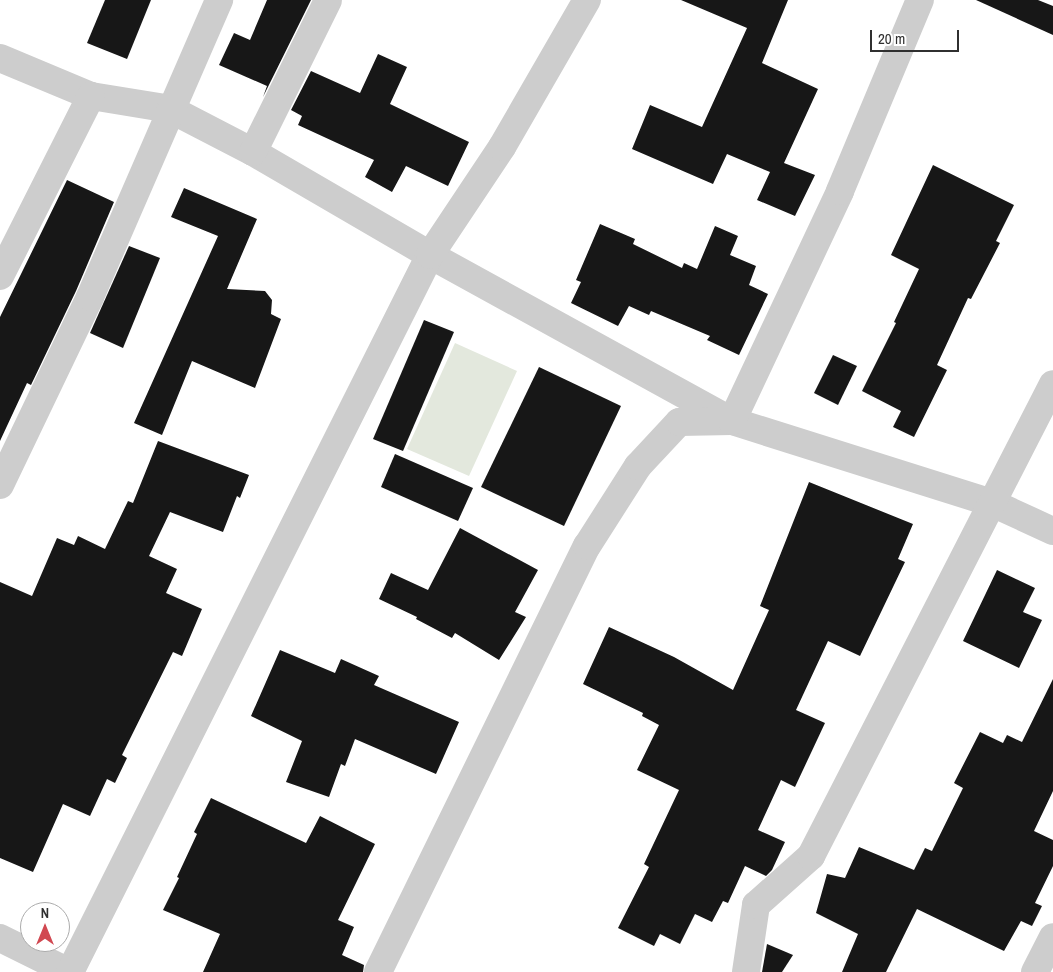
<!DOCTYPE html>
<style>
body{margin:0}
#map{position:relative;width:1053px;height:972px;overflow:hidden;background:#fff;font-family:"Archivo Narrow",sans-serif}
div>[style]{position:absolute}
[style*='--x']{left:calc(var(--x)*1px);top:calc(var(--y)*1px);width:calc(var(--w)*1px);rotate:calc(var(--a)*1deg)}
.green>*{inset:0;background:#e3e8dd}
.building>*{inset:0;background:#171717}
.street>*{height:28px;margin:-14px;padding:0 14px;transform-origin:14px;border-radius:14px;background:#cdcdcd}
span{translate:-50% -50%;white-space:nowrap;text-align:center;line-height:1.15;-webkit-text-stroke:5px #fff;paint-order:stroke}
.north{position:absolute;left:20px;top:902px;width:50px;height:50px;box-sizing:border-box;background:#fff;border:1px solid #acacac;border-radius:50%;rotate:0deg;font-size:14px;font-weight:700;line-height:20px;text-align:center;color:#303030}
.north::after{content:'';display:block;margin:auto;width:18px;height:22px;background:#d14851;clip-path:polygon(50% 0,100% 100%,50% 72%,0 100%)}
.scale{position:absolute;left:870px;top:30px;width:89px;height:22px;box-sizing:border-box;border:2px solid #303030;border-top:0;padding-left:6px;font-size:15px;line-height:18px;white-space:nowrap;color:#303030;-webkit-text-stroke:4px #fff;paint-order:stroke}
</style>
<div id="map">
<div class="green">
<div style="clip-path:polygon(455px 343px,517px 371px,469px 476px,407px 449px)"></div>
</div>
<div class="building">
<div style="clip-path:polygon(105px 0,151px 0,127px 59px,87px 43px)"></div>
<div style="clip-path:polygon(267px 0,311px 0,263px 97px,267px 86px,219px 65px,234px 33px,250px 40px)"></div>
<div style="clip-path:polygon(681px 0,788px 0,762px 63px,818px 89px,784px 163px,815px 175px,795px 216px,757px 200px,770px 172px,727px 154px,713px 184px,632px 149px,650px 105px,702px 127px,747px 28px)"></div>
<div style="clip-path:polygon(976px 0,1038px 0,1053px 6px,1053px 35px)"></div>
<div style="clip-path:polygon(378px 54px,407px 67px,390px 104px,469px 142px,448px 186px,406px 166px,392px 192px,365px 177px,374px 160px,298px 125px,302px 116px,291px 110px,311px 71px,360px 93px)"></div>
<div style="clip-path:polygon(933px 165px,1014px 205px,996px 241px,1000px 243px,971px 299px,968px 298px,937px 365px,947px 370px,914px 437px,893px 427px,901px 411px,862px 391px,896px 323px,894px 322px,919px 269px,891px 255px)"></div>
<div style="clip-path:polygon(67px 180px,114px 202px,76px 291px,31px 385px,27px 383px,0 441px,0 317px)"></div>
<div style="clip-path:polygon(184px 188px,257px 219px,227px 289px,265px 291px,272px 300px,271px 314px,281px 319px,255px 388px,192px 361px,162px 435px,134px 423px,218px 236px,171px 217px)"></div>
<div style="clip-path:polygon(600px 224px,635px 239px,633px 244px,682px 268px,684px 263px,697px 269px,715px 226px,738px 236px,730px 255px,756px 266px,749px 285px,768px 294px,739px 355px,707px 340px,710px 336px,651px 311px,649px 315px,629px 306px,618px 326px,571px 303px,581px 282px,576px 280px)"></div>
<div style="clip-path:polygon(129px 246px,160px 258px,123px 348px,90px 333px)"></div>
<div style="clip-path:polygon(424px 320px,454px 332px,403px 451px,373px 439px)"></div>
<div style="clip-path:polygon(833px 355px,857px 366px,838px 405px,814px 393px)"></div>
<div style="clip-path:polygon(539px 367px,621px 406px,564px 526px,481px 487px)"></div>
<div style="clip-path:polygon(158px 441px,249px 475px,240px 498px,237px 496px,223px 532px,170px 512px,149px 556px,177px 569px,166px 593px,202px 609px,182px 656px,173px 652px,122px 755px,127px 758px,115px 783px,107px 779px,90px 816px,63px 804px,33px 872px,0 858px,0 582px,32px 596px,57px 538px,74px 545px,78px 536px,105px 549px,128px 501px,133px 503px)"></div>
<div style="clip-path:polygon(395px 454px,473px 488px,458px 521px,381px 487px)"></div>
<div style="clip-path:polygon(809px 482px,913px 524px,898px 559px,905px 562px,860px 656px,828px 641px,796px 710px,825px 723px,795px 787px,781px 780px,758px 830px,785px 842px,772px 870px,766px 876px,745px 866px,728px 903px,723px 901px,712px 922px,695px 914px,680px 944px,660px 934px,654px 946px,618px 928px,649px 867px,644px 864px,679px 790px,637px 770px,659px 725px,642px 716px,643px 713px,583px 684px,609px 627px,674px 657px,733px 690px,769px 610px,760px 606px)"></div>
<div style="clip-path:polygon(460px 528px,538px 570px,515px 612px,526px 617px,499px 660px,455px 633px,452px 638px,416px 619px,417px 617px,379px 599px,391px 573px,428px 590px)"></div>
<div style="clip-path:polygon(997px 570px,1035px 588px,1023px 612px,1042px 620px,1019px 668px,963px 641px)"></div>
<div style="clip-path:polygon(280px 650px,335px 673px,341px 659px,379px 676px,374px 685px,459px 722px,436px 774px,355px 739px,345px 766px,341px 764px,329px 797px,286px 782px,302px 741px,251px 716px)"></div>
<div style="clip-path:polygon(1053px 679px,1053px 791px,1034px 831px,1053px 840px,1053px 866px,1035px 903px,1042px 906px,1032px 926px,1021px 921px,1004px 951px,917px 909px,886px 972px,842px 972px,858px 934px,816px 913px,827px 874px,845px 878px,859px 847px,914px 870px,925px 848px,932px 851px,963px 788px,954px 783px,980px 732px,1003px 743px,1007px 735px,1022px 742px)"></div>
<div style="clip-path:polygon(211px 798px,306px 843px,320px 816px,375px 844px,338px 920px,354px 927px,342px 955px,364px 965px,363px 972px,203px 972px,220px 934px,163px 910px,179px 878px,177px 877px,197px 834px,194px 832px)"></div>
<div style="clip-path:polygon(767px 944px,793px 955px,782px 972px,762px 972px)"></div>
</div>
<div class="street">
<div style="--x:0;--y:58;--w:99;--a:22.7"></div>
<div style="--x:91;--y:96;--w:80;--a:9.3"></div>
<div style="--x:170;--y:109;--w:93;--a:27.4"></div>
<div style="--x:253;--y:152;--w:205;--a:30.2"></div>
<div style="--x:430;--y:255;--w:345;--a:28.8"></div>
<div style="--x:732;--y:421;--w:273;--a:17.5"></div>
<div style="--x:992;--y:503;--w:67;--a:24.7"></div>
<div style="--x:253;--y:152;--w:169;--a:-63.7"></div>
<div style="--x:0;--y:276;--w:202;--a:-63.2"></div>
<div style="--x:0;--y:485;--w:208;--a:-64.4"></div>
<div style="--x:90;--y:297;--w:324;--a:-66.5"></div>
<div style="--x:0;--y:938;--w:77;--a:26.2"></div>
<div style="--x:70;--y:972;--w:802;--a:-63.34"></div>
<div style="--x:430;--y:255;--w:130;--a:-56.3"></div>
<div style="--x:502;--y:147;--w:170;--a:-60"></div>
<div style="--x:378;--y:972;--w:475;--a:-63.9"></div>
<div style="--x:587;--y:546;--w:95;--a:-57.5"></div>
<div style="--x:638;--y:466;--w:60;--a:-47"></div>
<div style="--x:679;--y:422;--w:53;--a:-1.1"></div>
<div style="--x:732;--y:421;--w:254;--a:-64.8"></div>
<div style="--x:840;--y:191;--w:207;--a:-67.3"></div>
<div style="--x:746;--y:972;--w:68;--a:-81.5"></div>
<div style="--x:756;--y:905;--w:74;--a:-41.7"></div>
<div style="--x:811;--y:856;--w:530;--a:-62.86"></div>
<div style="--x:1035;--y:972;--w:39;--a:-63"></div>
</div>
<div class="north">N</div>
<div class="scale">20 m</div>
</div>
